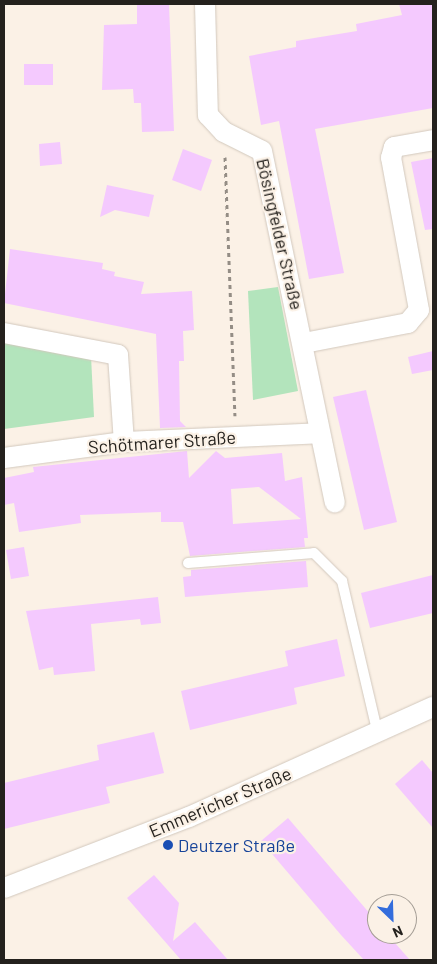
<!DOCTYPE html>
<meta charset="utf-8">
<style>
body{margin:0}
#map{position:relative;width:437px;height:964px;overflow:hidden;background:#fbf1e6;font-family:Barlow,sans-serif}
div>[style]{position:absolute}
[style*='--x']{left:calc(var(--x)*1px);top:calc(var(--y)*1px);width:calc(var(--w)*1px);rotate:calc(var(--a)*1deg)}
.green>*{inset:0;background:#b3e4bc}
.building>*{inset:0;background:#f4c9fe}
.path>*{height:3px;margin-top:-1.5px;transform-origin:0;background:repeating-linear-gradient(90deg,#948d85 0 4px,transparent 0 8px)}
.roads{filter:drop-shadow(0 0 1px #d2c8bd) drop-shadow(0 0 1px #d2c8bd)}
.service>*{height:10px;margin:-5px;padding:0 5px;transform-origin:5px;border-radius:5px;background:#fff}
.minor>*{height:20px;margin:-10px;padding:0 10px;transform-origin:10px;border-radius:10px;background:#fff}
.dots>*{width:14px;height:14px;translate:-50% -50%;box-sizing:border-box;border:2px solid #fbf1e6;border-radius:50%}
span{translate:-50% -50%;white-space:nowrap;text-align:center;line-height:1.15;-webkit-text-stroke:4.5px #fbf1e6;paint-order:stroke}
.street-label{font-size:18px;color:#24211d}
.transit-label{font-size:18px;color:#164399}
.left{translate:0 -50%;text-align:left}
.frame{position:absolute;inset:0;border:5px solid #24211d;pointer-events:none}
.north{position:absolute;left:367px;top:894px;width:50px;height:50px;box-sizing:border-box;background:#fbf1e6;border:1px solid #a59e96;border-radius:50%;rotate:156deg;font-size:14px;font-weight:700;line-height:20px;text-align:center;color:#24211d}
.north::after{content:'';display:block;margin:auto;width:18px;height:22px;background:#346ddc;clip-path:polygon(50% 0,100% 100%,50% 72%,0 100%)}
</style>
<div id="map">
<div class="green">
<div style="clip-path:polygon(278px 287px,298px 391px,253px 400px,248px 291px)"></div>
<div style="clip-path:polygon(4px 343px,91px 356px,94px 417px,4px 429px)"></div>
</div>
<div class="building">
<div style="clip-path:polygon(137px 4px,169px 4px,174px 131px,142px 132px,141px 103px,134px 103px,133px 89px,102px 90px,104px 25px,137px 24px)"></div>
<div style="clip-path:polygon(399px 4px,433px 4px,433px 108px,315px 129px,344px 273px,309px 279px,279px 121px,261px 125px,249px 56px,296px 47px,296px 41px,357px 31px,356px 24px,402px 15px)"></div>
<div style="clip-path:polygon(24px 64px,53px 64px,53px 85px,24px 85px)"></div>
<div style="clip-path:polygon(60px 142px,62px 164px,40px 166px,39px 144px)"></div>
<div style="clip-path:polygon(183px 149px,212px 160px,201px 191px,172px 180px)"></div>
<div style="clip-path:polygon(433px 158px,433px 229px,425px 230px,411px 162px)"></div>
<div style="clip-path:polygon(107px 185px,154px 195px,149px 217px,115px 210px,100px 217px)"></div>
<div style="clip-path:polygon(10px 249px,103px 263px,102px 269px,115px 272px,114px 276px,144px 282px,141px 294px,192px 291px,194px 330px,183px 331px,184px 361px,179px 361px,180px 421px,186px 427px,160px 428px,156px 334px,4px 303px)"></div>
<div style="clip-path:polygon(433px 351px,433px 370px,412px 374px,408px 357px)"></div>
<div style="clip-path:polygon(366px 390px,397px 522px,364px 530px,333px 397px)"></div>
<div style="clip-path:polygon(evenodd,187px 451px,189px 478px,216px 451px,225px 458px,282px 453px,285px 481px,302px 477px,308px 538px,304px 538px,305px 547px,190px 556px,183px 522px,161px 522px,161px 512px,80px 515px,81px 523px,19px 532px,14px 503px,4px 505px,4px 478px,34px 472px,33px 467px,187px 451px,259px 487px,288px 509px,301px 519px,233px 524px,231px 489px,259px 487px)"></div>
<div style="clip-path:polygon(24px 547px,29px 576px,11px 579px,6px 550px)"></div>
<div style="clip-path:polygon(306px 561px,308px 587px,185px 597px,183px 577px,191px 576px,191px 570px)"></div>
<div style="clip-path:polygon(433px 575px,433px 613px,370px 628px,361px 593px)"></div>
<div style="clip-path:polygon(158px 597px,161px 623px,141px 625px,140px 619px,91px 624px,95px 671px,54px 675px,53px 667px,39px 670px,26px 611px)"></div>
<div style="clip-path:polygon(337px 639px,345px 676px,294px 688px,297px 704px,190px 730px,181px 691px,288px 666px,285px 651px)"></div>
<div style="clip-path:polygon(154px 732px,164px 773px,106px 787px,110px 803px,4px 829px,4px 783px,99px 760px,97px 745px)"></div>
<div style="clip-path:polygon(422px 760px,433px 773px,433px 828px,395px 784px)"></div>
<div style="clip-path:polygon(288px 818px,377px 922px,377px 934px,387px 934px,410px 960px,364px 960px,341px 935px,261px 841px)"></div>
<div style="clip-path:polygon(154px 875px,179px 903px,173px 941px,195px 922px,228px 960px,181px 960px,127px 898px)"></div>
</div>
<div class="path">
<div style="--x:225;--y:157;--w:259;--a:87.8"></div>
</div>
<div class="roads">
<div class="service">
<div style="--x:188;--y:563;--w:126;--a:-4.5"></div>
<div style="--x:314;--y:553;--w:40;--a:45"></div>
<div style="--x:342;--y:581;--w:157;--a:76.8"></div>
</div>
<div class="minor">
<div style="--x:205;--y:4;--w:111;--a:88.5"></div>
<div style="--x:208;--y:115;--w:23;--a:47"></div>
<div style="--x:224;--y:132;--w:42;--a:26.6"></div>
<div style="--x:262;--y:151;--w:359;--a:78.3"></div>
<div style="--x:4;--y:333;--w:116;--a:10.9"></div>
<div style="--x:118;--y:355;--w:87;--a:86.1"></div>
<div style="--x:304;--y:343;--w:106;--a:-10.9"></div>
<div style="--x:408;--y:323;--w:17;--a:-50"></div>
<div style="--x:419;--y:310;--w:155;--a:-100.4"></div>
<div style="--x:391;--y:158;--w:11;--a:-75"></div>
<div style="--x:394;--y:147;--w:40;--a:-10"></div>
<div style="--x:4;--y:458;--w:121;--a:-7.6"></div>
<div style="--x:124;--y:442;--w:196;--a:-2.6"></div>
<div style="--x:4;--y:888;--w:198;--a:-21"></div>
<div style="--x:189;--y:817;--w:268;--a:-24.3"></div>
</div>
</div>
<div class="dots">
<div style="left:168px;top:845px;background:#1a4fb4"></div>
</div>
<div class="street-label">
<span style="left:280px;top:234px;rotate:77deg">Bösingfelder Straße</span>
<span style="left:162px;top:442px;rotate:-4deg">Schötmarer Straße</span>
<span style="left:220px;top:802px;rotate:-23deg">Emmericher Straße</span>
</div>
<div class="transit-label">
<span class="left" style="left:178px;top:845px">Deutzer Straße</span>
</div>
<div class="frame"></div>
<div class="north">N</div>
</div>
